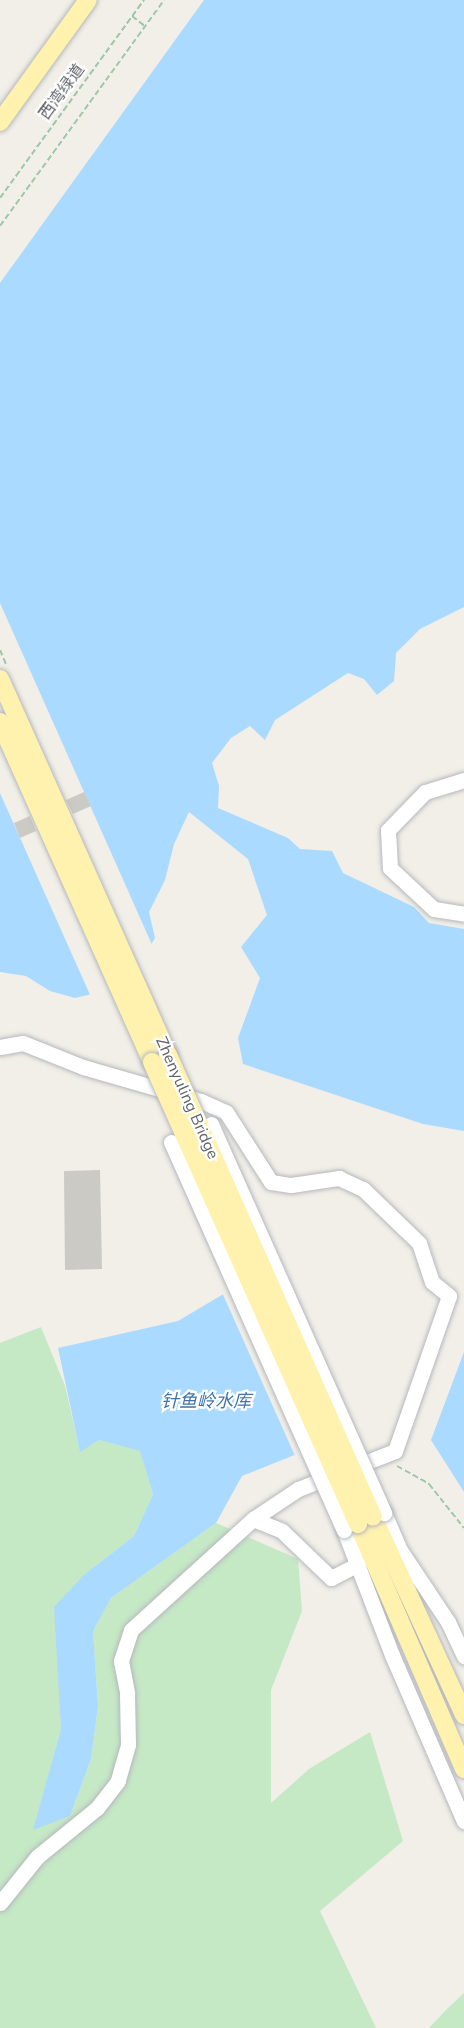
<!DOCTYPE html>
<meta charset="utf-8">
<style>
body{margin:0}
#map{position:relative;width:464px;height:2028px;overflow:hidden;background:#f1efe8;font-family:"Nunito Sans","Noto Sans SC",sans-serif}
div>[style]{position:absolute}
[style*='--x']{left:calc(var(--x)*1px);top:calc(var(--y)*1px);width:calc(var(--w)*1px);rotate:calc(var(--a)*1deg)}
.green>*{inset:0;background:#c5e8c5}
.water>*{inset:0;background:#aadaff}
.pier>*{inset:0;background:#f1efe8}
.building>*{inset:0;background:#cccac5}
.path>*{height:2px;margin-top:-1px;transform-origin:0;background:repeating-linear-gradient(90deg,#9cc7a9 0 6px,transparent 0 9px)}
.roads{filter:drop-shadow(0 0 2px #b5b8bc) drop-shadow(0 0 2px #b5b8bc)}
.minor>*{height:15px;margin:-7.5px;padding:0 7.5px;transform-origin:7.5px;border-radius:7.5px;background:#fff}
.major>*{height:18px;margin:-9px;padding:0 9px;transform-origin:9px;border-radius:9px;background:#fff2af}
.bridges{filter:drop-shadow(0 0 2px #b5b8bc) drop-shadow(0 0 2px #b5b8bc)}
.minor-bridge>*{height:15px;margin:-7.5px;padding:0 7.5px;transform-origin:7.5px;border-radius:7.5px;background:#fff}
.major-bridge>*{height:18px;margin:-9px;padding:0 9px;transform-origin:9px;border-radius:9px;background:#fff2af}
span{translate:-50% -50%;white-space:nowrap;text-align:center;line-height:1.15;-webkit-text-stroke:4.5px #fff;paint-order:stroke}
.street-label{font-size:16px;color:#5f6368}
.water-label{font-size:18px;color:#4174aa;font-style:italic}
</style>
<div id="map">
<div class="green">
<div style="clip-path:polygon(41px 1327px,65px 1386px,80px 1451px,99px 1440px,141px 1451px,153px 1494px,134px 1536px,85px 1574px,59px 1671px,61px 1729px,34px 1829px,70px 1816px,91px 1759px,98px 1706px,93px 1631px,111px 1598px,216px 1523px,298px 1559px,302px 1611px,271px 1690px,271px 1803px,309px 1769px,370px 1732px,403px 1841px,320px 1911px,376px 2028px,0 2028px,0 1343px)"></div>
<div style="clip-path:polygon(464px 1993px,464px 2028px,429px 2028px,446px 2010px)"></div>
</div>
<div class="water">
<div style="clip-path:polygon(204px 0,464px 0,464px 607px,420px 629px,396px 653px,394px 681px,377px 695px,364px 679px,348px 673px,275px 720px,265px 740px,250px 726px,231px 738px,212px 763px,219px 786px,218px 808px,288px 838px,300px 849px,332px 851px,343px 873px,414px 907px,429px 923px,464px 929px,464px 1131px,423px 1124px,243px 1064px,238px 1038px,260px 978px,241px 947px,267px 915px,248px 859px,189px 812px,174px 844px,165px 880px,149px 912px,155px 938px,126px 986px,75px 998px,50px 991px,26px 976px,0 972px,0 283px)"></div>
<div style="clip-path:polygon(242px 1283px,317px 1446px,242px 1476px,216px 1523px,111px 1598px,93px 1631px,98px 1706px,91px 1759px,70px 1816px,33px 1830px,61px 1729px,54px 1607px,85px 1574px,134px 1536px,153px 1494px,140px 1451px,99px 1440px,80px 1452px,58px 1348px,178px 1321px)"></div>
<div style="clip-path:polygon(464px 1352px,464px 1492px,431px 1440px)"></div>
</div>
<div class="pier">
<div style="clip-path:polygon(0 603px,153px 947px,127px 988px,91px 997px,0 793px)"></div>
<div style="clip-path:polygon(241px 1280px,319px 1449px,296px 1458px,221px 1290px)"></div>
</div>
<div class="building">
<div style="clip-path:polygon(84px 792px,91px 806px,73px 814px,66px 800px)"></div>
<div style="clip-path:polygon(30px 816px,36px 831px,20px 838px,14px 823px)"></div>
<div style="clip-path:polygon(100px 1170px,102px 1269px,65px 1270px,64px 1171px)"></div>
</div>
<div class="path">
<div style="--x:132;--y:16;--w:16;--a:38"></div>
<div style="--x:0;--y:198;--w:245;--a:-54"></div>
<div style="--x:0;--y:226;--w:279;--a:-54"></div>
<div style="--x:0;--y:650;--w:15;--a:67"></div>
<div style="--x:397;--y:1466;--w:37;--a:29"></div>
<div style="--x:429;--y:1484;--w:56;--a:51.5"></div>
</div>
<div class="roads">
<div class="minor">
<div style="--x:464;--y:780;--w:41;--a:162.9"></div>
<div style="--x:425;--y:792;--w:53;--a:134.2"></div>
<div style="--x:388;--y:830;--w:38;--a:87"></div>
<div style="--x:390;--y:868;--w:60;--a:43"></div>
<div style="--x:434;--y:909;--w:30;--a:9"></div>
<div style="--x:0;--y:1047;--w:23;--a:-10"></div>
<div style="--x:23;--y:1043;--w:65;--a:21.8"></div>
<div style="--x:83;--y:1067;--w:123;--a:16.1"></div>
<div style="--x:201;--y:1101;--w:27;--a:24"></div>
<div style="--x:226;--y:1112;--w:83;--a:57.3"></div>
<div style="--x:271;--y:1182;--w:20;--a:9"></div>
<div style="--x:291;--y:1185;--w:49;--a:-8.3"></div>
<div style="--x:339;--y:1178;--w:26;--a:25"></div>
<div style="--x:363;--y:1189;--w:78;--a:44"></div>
<div style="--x:419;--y:1243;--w:41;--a:71.6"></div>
<div style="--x:432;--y:1282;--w:22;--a:39"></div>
<div style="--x:449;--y:1296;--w:164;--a:109.2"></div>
<div style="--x:395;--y:1451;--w:104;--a:158.6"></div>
<div style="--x:298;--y:1489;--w:54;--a:146.3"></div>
<div style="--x:253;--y:1519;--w:165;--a:137.7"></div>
<div style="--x:131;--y:1630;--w:33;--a:108"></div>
<div style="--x:121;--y:1661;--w:33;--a:79"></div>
<div style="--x:127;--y:1693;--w:52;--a:88.9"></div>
<div style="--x:128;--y:1745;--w:37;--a:106"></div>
<div style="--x:118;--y:1781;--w:34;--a:128"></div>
<div style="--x:97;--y:1808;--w:77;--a:140.8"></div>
<div style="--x:37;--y:1857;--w:59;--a:128.8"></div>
<div style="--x:384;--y:1513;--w:40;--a:66.6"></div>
<div style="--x:400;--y:1550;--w:87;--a:56.3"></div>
<div style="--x:448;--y:1622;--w:38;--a:65"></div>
<div style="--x:253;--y:1519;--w:31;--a:22"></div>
<div style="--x:282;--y:1531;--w:68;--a:43.8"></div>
<div style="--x:331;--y:1578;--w:31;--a:-27"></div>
<div style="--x:344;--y:1530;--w:134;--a:69"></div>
<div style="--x:392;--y:1655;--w:181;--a:66.6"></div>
</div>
<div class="major">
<div style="--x:0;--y:122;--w:150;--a:-54.2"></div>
<div style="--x:0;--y:679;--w:412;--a:65.9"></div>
<div style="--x:0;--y:722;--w:372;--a:65.9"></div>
<div style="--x:373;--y:1517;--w:218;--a:65.3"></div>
<div style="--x:358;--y:1524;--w:267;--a:66.6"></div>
</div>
</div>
<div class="bridges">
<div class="minor-bridge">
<div style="--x:211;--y:1124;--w:426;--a:66"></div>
<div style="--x:171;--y:1142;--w:425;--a:66"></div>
</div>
<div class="major-bridge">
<div style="--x:168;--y:1055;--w:505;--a:66.07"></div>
<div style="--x:152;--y:1062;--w:506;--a:65.97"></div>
</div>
</div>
<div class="street-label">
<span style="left:62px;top:92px;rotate:-54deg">西湾绿道</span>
<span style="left:187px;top:1098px;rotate:66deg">Zhenyuling Bridge</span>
</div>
<div class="water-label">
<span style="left:206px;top:1401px">针鱼岭水库</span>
</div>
</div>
